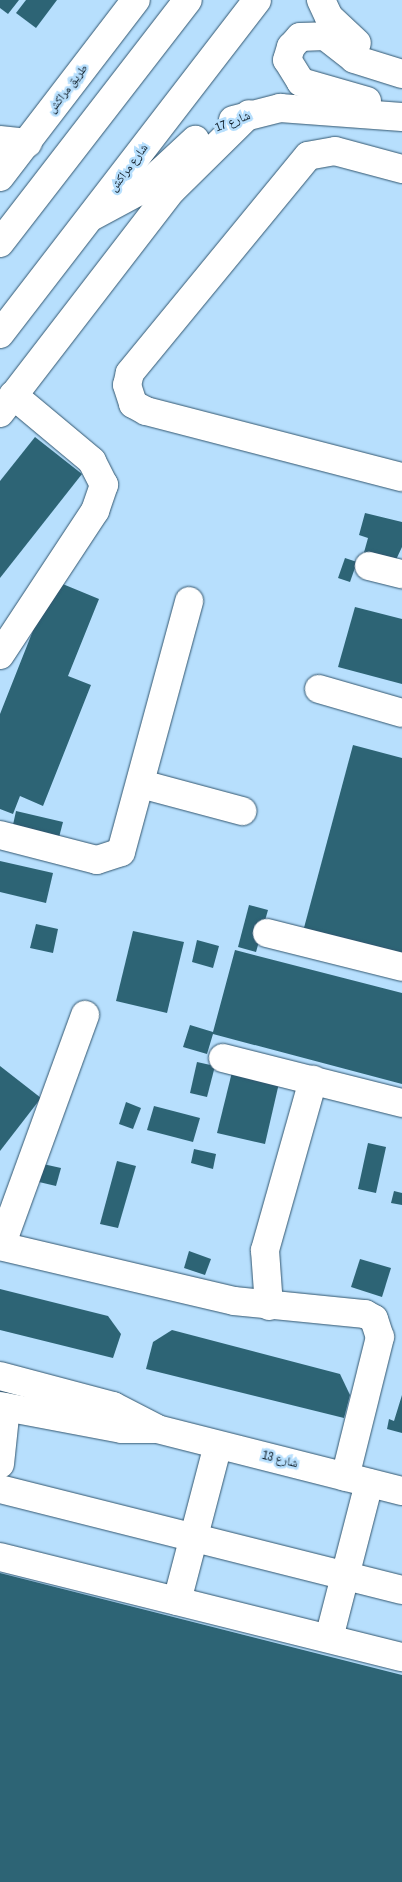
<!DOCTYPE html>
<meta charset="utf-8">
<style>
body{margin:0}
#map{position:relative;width:402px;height:1882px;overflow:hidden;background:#b7dffd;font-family:"Archivo Narrow","Noto Naskh Arabic",sans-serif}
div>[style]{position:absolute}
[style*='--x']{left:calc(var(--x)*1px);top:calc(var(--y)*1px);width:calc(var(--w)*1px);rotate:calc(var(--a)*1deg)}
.building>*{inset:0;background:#2d6475}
.roads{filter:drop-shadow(0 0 1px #32566f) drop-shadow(0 0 1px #32566f)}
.minor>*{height:28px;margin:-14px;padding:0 14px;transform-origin:14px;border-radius:14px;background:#fff}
.major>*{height:28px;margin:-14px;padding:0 14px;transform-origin:14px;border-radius:14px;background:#fff}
span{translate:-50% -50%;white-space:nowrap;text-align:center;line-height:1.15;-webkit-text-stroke:5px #b7dffd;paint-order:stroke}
.street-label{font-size:12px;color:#101f2a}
</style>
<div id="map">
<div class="building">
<div style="clip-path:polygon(0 0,19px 0,8px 14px,0 8px)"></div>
<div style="clip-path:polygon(26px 0,57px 0,36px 28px,16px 13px)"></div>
<div style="clip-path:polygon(35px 437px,82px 474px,0 578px,0 481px)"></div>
<div style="clip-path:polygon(365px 513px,402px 522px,402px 547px,394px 564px,363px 556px,368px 538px,359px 535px)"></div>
<div style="clip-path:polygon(345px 558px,357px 562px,350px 582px,338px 578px)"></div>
<div style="clip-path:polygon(53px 580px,99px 599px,68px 676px,91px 685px,43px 806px,20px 796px,13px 814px,0 809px,0 714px)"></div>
<div style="clip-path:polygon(355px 607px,402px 619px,402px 684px,338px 667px)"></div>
<div style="clip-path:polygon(353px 745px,402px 758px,402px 966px,301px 939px)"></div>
<div style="clip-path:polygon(16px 811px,63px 822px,57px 845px,11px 834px)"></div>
<div style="clip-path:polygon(0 861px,53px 873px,46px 903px,0 892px)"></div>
<div style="clip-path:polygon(249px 905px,268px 910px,256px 952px,238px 947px)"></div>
<div style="clip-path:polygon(36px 924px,58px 929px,53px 953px,30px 948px)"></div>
<div style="clip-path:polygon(133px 931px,184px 942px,167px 1013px,116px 1001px)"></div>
<div style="clip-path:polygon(197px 940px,219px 946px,213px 968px,192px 962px)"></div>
<div style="clip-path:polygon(235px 950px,402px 993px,402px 1084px,213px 1034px,207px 1054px,183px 1047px,190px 1025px,213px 1032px)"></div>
<div style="clip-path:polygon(197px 1062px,215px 1066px,207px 1097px,190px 1093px)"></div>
<div style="clip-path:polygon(0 1066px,41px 1098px,0 1151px)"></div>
<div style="clip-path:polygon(232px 1072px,279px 1083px,265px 1144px,217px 1133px)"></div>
<div style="clip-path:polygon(126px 1102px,141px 1108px,133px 1129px,119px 1124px)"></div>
<div style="clip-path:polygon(154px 1106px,200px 1118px,193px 1142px,147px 1130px)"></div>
<div style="clip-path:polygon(368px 1143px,386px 1147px,376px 1193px,358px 1189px)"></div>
<div style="clip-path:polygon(194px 1149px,216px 1154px,213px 1169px,191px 1163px)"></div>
<div style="clip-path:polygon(117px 1161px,136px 1166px,118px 1228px,100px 1224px)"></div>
<div style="clip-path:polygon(43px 1164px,61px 1168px,56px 1186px,39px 1182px)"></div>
<div style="clip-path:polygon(394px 1191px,402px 1193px,402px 1205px,391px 1203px)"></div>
<div style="clip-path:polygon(189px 1251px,211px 1259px,205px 1275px,184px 1268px)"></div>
<div style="clip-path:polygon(360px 1259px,391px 1268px,382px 1297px,351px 1287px)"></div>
<div style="clip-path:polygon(0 1289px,108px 1316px,121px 1334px,113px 1358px,0 1330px)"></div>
<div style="clip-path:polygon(172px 1330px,340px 1374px,350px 1395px,344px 1418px,146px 1369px,153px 1342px)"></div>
<div style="clip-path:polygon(402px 1395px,402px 1433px,387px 1429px,389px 1419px,394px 1421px)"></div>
<div style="clip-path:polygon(0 1573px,402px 1675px,402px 1882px,0 1882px)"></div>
</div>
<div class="roads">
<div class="minor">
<div style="--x:321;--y:0;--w:19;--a:65"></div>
<div style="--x:329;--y:17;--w:38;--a:43"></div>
<div style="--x:367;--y:101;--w:69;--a:-163.9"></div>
<div style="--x:301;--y:82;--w:26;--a:-122"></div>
<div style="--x:287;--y:60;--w:14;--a:-73"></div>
<div style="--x:291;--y:47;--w:13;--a:-48"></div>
<div style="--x:300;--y:37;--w:25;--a:-2"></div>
<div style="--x:325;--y:36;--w:37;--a:38"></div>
<div style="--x:354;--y:59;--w:50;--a:17.4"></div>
<div style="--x:233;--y:120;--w:49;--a:-14.3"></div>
<div style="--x:280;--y:108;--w:122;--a:4.2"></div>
<div style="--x:0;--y:140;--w:28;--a:6"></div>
<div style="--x:402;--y:169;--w:69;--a:-165"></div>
<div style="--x:335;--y:151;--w:27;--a:170"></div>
<div style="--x:308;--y:156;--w:281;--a:129.4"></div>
<div style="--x:130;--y:373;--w:12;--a:104"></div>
<div style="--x:127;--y:385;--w:20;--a:72"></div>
<div style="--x:133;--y:404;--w:15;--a:28"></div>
<div style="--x:146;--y:411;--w:264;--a:14.5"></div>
<div style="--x:0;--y:177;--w:223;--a:-52.5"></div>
<div style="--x:93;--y:216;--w:55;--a:-28.4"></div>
<div style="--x:141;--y:190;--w:74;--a:-42.8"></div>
<div style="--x:0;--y:413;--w:282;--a:-52.4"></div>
<div style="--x:172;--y:190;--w:108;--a:-44.6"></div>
<div style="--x:369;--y:566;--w:34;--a:14"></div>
<div style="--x:0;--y:655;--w:173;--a:-56.6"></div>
<div style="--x:95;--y:511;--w:28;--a:-71"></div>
<div style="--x:104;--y:485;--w:27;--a:-117"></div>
<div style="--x:92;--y:461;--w:103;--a:-140.1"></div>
<div style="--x:319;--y:689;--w:86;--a:16.1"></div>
<div style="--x:141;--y:784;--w:105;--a:15"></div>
<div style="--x:0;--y:835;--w:100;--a:14.5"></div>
<div style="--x:97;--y:860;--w:25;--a:-18"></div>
<div style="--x:121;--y:852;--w:260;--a:-74.8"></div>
<div style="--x:267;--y:933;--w:139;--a:14.1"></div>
<div style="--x:223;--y:1058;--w:185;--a:14.1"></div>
<div style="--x:0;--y:1246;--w:240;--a:13.2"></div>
<div style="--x:234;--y:1301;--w:132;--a:5.7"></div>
<div style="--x:365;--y:1314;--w:10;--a:29"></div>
<div style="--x:374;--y:1319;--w:19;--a:72"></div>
<div style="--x:380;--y:1337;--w:144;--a:104"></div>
<div style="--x:1;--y:1246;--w:246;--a:-70"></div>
<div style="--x:269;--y:1306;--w:56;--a:-94.1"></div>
<div style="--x:265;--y:1250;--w:177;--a:-74.2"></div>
<div style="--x:0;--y:1376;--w:117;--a:14.9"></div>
<div style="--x:113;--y:1406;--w:48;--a:27.1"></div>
<div style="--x:0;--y:1406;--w:124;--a:10.7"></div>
<div style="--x:122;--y:1429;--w:35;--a:0"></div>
<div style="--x:157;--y:1429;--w:253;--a:14.2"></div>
<div style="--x:0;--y:1464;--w:57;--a:-84"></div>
<div style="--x:0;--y:1489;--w:414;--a:14.1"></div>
<div style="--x:0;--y:1557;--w:414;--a:14"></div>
<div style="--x:177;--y:1601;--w:161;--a:-75.3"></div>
<div style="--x:329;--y:1638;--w:160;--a:-75.5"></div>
</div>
<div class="major">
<div style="--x:0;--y:243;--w:307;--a:-52.3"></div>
<div style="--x:0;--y:334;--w:421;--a:-52.4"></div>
</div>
</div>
<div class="street-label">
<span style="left:68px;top:89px;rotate:-53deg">طريق مراكش</span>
<span style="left:233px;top:122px;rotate:-21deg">شارع 17</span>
<span style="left:129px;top:168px;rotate:-53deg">شارع مراكش</span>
<span style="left:280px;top:1460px;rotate:14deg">شارع 13</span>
</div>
</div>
